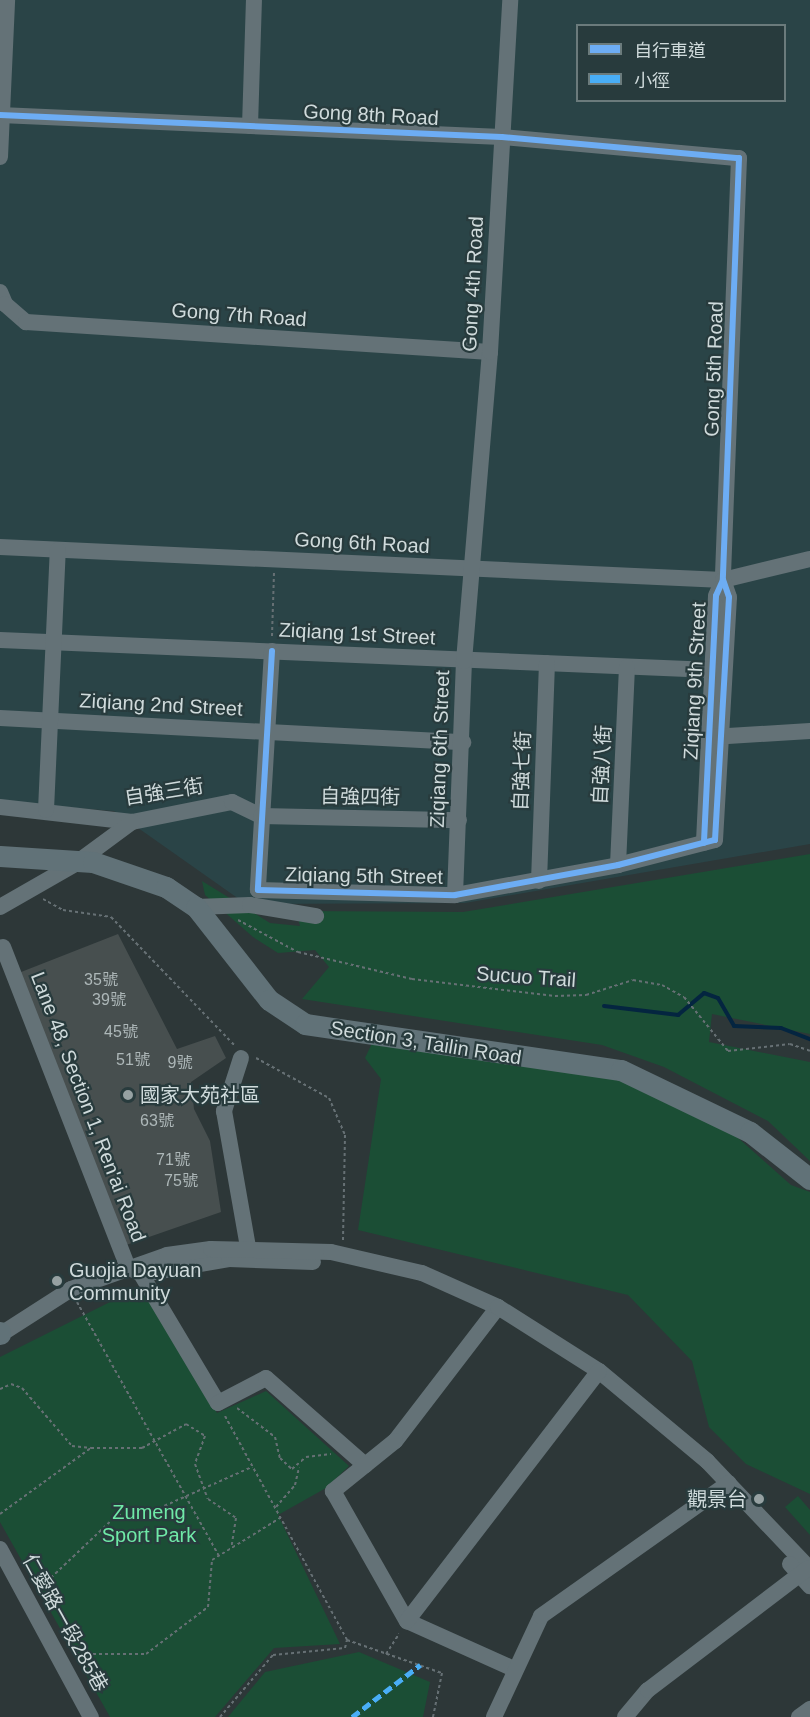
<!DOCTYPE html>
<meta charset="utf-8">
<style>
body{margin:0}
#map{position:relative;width:810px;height:1717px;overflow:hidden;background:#2d3738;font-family:Arial,"Noto Sans TC",sans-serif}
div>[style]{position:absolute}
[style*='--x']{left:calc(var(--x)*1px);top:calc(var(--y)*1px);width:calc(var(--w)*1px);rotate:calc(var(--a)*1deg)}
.built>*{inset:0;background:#2a4447}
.green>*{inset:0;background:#1b4e35}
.stream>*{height:4px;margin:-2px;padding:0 2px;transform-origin:2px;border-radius:2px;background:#042540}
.building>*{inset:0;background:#474f4f}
.path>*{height:2px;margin-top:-1px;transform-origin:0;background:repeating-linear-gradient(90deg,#667074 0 3px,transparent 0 6px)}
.minor>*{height:16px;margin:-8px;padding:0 8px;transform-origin:8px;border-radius:8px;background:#647277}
.major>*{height:21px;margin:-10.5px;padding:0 10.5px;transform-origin:10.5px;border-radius:10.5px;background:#617278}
.quiet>*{height:4.5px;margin-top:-2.25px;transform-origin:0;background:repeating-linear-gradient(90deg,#49aef6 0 9px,transparent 0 13.5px)}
.cycleway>*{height:6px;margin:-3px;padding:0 3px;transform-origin:3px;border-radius:3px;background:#6dadf4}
.dots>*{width:16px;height:16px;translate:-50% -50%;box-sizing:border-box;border:3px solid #283b3d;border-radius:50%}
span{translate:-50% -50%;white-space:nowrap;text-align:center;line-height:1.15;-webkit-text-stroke:4.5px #283b3d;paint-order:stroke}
.number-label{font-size:16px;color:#adb7b8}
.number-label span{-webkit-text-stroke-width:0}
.street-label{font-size:20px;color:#cfdadb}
.poi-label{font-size:20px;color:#cfdadb}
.left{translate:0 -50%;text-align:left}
.right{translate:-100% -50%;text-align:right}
.park-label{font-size:20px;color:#6fe9a7}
.legend{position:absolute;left:576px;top:24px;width:210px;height:78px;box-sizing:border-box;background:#283b3d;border:2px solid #6b7b7c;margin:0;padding:8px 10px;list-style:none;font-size:18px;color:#cfdadb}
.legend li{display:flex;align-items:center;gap:12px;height:30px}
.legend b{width:30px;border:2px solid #6b7b7c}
</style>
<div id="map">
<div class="built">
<div style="clip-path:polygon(evenodd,0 0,810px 0,810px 844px,465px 903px,246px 904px,114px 811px,0 802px,0 0,578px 26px,784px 26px,784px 100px,578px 100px,578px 26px)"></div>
</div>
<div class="green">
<div style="clip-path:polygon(810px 854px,810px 1034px,712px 1014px,709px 1042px,810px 1062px,810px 1161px,768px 1121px,664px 1067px,602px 1045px,302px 999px,329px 967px,315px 950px,278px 953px,253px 937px,205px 895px,202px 881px,270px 923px,300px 926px,296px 911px,463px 912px)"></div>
<div style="clip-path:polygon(375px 1037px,616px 1075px,728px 1129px,791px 1185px,810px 1192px,810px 1494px,746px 1464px,709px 1427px,692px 1361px,628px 1295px,358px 1230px,381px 1079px,365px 1058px)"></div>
<div style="clip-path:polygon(142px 1286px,217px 1413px,266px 1391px,349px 1466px,326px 1488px,278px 1515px,340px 1644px,274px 1648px,215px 1717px,110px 1717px,0 1522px,0 1357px)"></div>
<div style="clip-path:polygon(798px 1496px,810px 1510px,810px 1535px,785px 1507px)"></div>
<div style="clip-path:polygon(359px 1652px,430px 1682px,423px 1717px,228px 1717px,265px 1672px)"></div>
</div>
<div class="stream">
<div style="--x:604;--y:1006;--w:75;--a:6.9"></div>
<div style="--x:678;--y:1015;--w:34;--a:-40"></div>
<div style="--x:704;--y:993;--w:15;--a:20"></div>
<div style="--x:718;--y:998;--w:32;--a:60"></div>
<div style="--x:734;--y:1026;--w:47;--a:2.4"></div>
<div style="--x:781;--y:1028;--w:31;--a:21"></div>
</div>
<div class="building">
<div style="clip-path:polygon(118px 934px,177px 1049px,215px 1036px,226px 1058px,191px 1082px,194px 1109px,210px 1141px,221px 1212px,126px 1245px,16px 974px)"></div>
</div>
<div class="path">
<div style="--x:272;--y:636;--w:63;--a:-88.2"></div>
<div style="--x:43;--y:899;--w:23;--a:29"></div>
<div style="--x:63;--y:910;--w:49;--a:8.3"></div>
<div style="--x:111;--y:917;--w:178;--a:46.1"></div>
<div style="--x:238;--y:920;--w:68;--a:28.1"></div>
<div style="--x:298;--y:952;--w:117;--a:13.3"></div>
<div style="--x:412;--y:979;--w:144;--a:6.8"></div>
<div style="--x:555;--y:996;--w:31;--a:-2"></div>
<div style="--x:586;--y:995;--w:49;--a:-17.7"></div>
<div style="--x:633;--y:980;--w:29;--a:10"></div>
<div style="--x:662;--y:985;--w:25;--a:29"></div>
<div style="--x:684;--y:997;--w:70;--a:50.8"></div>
<div style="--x:728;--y:1051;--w:62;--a:-6.4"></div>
<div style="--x:790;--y:1044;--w:21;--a:19"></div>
<div style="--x:256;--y:1058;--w:83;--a:28.7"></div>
<div style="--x:329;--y:1098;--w:40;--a:66.6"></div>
<div style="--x:345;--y:1135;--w:105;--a:91.1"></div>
<div style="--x:77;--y:1302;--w:291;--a:60.8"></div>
<div style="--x:0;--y:1389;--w:12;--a:-24"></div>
<div style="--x:11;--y:1384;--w:12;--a:20"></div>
<div style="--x:22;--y:1388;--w:77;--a:49.2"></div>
<div style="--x:72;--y:1446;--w:19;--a:6"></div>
<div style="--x:237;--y:1408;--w:48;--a:37.3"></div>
<div style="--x:275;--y:1437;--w:22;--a:77"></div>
<div style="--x:280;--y:1458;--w:16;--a:43"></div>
<div style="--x:292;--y:1469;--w:18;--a:-41"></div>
<div style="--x:306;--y:1457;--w:25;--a:-7"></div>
<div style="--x:225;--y:1416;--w:255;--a:61.4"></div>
<div style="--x:276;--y:1507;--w:29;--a:-49"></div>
<div style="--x:295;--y:1485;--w:18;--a:-77"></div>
<div style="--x:0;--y:1514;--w:112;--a:-36"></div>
<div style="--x:91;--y:1448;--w:51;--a:0"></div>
<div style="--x:142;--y:1448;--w:50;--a:-28.6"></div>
<div style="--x:186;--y:1424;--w:22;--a:32"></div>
<div style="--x:205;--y:1436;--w:30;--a:110"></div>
<div style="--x:195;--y:1464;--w:37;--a:70"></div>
<div style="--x:208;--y:1499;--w:34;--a:34"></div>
<div style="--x:236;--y:1518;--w:30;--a:99"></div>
<div style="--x:38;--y:1590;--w:110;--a:-43.5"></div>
<div style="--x:118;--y:1514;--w:19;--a:12"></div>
<div style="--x:137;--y:1518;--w:126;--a:-23.9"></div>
<div style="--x:347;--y:1640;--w:101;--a:19.2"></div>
<div style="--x:442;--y:1673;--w:45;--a:101.6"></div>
<div style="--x:75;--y:1654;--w:71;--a:0"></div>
<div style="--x:146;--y:1654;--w:78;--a:-37.2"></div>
<div style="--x:208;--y:1607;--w:47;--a:-85.1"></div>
<div style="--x:212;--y:1560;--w:80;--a:-31.7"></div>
<div style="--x:386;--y:1654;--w:24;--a:-57"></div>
<div style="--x:220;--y:1717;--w:82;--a:-49.5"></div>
<div style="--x:273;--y:1655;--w:72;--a:-5.6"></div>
<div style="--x:345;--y:1648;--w:8;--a:-76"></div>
</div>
<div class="minor">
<div style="--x:0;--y:115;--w:502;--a:2.51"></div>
<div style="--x:502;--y:137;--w:238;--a:5.1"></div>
<div style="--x:739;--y:158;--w:422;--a:92.2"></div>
<div style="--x:723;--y:580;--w:17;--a:114"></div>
<div style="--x:716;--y:596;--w:247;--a:92.8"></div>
<div style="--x:250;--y:126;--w:126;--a:-88.2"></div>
<div style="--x:0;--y:157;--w:157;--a:-87.4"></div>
<div style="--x:0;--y:292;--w:13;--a:67"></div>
<div style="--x:5;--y:304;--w:28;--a:41"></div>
<div style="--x:26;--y:322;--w:465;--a:3.7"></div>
<div style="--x:0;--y:547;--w:724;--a:2.61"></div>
<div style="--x:723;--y:580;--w:89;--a:-13.6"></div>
<div style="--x:0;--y:640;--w:712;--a:2.42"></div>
<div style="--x:272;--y:651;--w:239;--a:93.4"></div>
<div style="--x:258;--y:890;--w:197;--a:1.5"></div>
<div style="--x:455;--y:895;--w:166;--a:-10.4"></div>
<div style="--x:618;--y:865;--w:100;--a:-14.5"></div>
<div style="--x:715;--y:840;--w:243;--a:-86.7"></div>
<div style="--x:729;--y:597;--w:18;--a:-109"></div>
<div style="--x:0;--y:718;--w:464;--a:3"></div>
<div style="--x:712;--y:737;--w:98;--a:-3.5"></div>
<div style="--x:0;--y:807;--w:133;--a:6.5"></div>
<div style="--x:132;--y:822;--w:102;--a:-11.3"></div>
<div style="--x:232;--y:802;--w:32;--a:26"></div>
<div style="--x:261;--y:816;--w:198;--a:1.2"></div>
<div style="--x:46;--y:810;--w:260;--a:-87.4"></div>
<div style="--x:618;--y:865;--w:198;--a:-87.4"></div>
<div style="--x:539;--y:881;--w:218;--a:-87.9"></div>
<div style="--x:455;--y:895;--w:234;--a:-87.8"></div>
<div style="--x:464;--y:661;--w:310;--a:-85.2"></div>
<div style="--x:490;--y:352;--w:353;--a:-86.7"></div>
<div style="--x:0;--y:907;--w:86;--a:-29.8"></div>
<div style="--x:75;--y:864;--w:71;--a:-36.4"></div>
<div style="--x:196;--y:907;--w:54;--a:-2.1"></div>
<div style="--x:250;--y:905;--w:67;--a:9.5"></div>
<div style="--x:3;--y:947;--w:344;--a:68.7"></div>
<div style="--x:128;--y:1267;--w:15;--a:28"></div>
<div style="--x:141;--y:1274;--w:150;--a:59.2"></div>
<div style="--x:218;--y:1403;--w:54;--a:-27.5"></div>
<div style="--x:266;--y:1378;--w:132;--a:41.3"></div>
<div style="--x:241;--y:1058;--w:56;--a:107.8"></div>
<div style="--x:224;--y:1111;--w:138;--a:80"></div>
<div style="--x:143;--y:1274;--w:87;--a:-9.9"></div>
<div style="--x:229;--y:1259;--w:84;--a:2"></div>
<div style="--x:498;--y:1307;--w:169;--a:127.5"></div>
<div style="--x:395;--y:1441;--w:80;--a:141.1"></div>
<div style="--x:333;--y:1491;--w:150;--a:60.4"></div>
<div style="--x:407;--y:1621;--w:117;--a:24.2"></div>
<div style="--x:1;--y:1334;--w:83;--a:-32.7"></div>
<div style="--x:71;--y:1289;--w:102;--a:-19.5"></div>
<div style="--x:167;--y:1255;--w:44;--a:-7.8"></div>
<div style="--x:211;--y:1249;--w:120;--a:1.4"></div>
<div style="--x:331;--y:1252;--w:93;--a:13"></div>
<div style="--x:422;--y:1273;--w:83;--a:24.1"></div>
<div style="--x:498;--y:1307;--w:120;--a:32.4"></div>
<div style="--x:599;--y:1371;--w:141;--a:39.8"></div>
<div style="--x:707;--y:1461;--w:149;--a:46.4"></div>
<div style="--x:0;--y:1549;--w:191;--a:61.6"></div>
<div style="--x:790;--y:1564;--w:30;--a:48"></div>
<div style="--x:407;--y:1621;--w:315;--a:-52.5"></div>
<div style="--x:494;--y:1717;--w:111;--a:-65"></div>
<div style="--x:541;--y:1616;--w:230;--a:-35.3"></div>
<div style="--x:625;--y:1717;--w:35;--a:-50"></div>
<div style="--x:648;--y:1690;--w:201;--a:-37.3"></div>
<div style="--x:799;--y:1717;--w:14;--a:-36"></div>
</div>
<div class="major">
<div style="--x:0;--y:856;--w:93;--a:3.7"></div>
<div style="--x:93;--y:862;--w:77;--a:18.9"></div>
<div style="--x:166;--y:887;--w:36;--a:34"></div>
<div style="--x:196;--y:907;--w:118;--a:51.9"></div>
<div style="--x:269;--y:1000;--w:43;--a:33.7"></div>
<div style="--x:305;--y:1024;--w:319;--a:8.3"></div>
<div style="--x:621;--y:1070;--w:143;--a:25.7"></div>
<div style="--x:750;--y:1132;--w:76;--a:38.1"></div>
<div style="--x:0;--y:1332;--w:2;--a:90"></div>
</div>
<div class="quiet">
<div style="--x:352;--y:1717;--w:86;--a:-37.4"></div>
</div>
<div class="cycleway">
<div style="--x:0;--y:115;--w:502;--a:2.51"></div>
<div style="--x:502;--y:137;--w:238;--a:5.1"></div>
<div style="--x:739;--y:158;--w:422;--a:92.2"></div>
<div style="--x:723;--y:580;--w:17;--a:114"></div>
<div style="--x:716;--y:596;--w:247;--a:92.8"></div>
<div style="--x:272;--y:651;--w:239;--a:93.4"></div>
<div style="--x:258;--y:890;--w:197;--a:1.5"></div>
<div style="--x:455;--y:895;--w:166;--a:-10.4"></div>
<div style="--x:618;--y:865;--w:100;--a:-14.5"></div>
<div style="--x:715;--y:840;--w:243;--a:-86.7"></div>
<div style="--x:729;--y:597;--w:18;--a:-109"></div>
</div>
<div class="dots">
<div style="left:128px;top:1095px;background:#96a1a2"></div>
<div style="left:57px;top:1281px;background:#96a1a2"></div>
<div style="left:759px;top:1499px;background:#96a1a2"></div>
</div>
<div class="number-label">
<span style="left:101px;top:980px">35號</span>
<span style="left:109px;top:1000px">39號</span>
<span style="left:121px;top:1032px">45號</span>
<span style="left:133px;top:1060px">51號</span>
<span style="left:180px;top:1063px">9號</span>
<span style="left:157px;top:1121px">63號</span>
<span style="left:173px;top:1160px">71號</span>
<span style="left:181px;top:1181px">75號</span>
</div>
<div class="street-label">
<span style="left:371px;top:115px;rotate:3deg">Gong 8th Road</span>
<span style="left:473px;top:284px;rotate:-87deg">Gong 4th Road</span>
<span style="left:239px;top:315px;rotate:4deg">Gong 7th Road</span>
<span style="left:714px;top:369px;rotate:-88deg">Gong 5th Road</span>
<span style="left:362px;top:543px;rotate:3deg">Gong 6th Road</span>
<span style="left:357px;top:634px;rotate:3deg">Ziqiang 1st Street</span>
<span style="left:695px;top:681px;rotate:-87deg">Ziqiang 9th Street</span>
<span style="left:161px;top:705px;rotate:3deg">Ziqiang 2nd Street</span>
<span style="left:440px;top:749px;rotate:-88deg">Ziqiang 6th Street</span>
<span style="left:602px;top:765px;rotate:-87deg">自強八街</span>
<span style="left:522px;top:771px;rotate:-88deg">自強七街</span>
<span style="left:164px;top:792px;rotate:-9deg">自強三街</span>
<span style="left:360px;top:797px;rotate:1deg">自強四街</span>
<span style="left:364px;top:876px;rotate:1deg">Ziqiang 5th Street</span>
<span style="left:526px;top:977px;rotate:4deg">Sucuo Trail</span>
<span style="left:426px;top:1043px;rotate:9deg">Section 3, Tailin Road</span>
<span style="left:88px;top:1107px;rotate:69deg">Lane 48, Section 1, Ren'ai Road</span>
<span style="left:65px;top:1623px;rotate:61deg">仁愛路一段285巷</span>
</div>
<div class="poi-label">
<span class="left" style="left:140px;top:1095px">國家大苑社區</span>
<span class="left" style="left:69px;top:1282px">Guojia Dayuan<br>Community</span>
<span class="right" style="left:747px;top:1499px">觀景台</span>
</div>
<div class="park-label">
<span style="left:149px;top:1524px">Zumeng<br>Sport Park</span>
</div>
<ul class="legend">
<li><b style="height:8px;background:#6dadf4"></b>自行車道</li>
<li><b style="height:8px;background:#49aef6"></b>小徑</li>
</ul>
</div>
